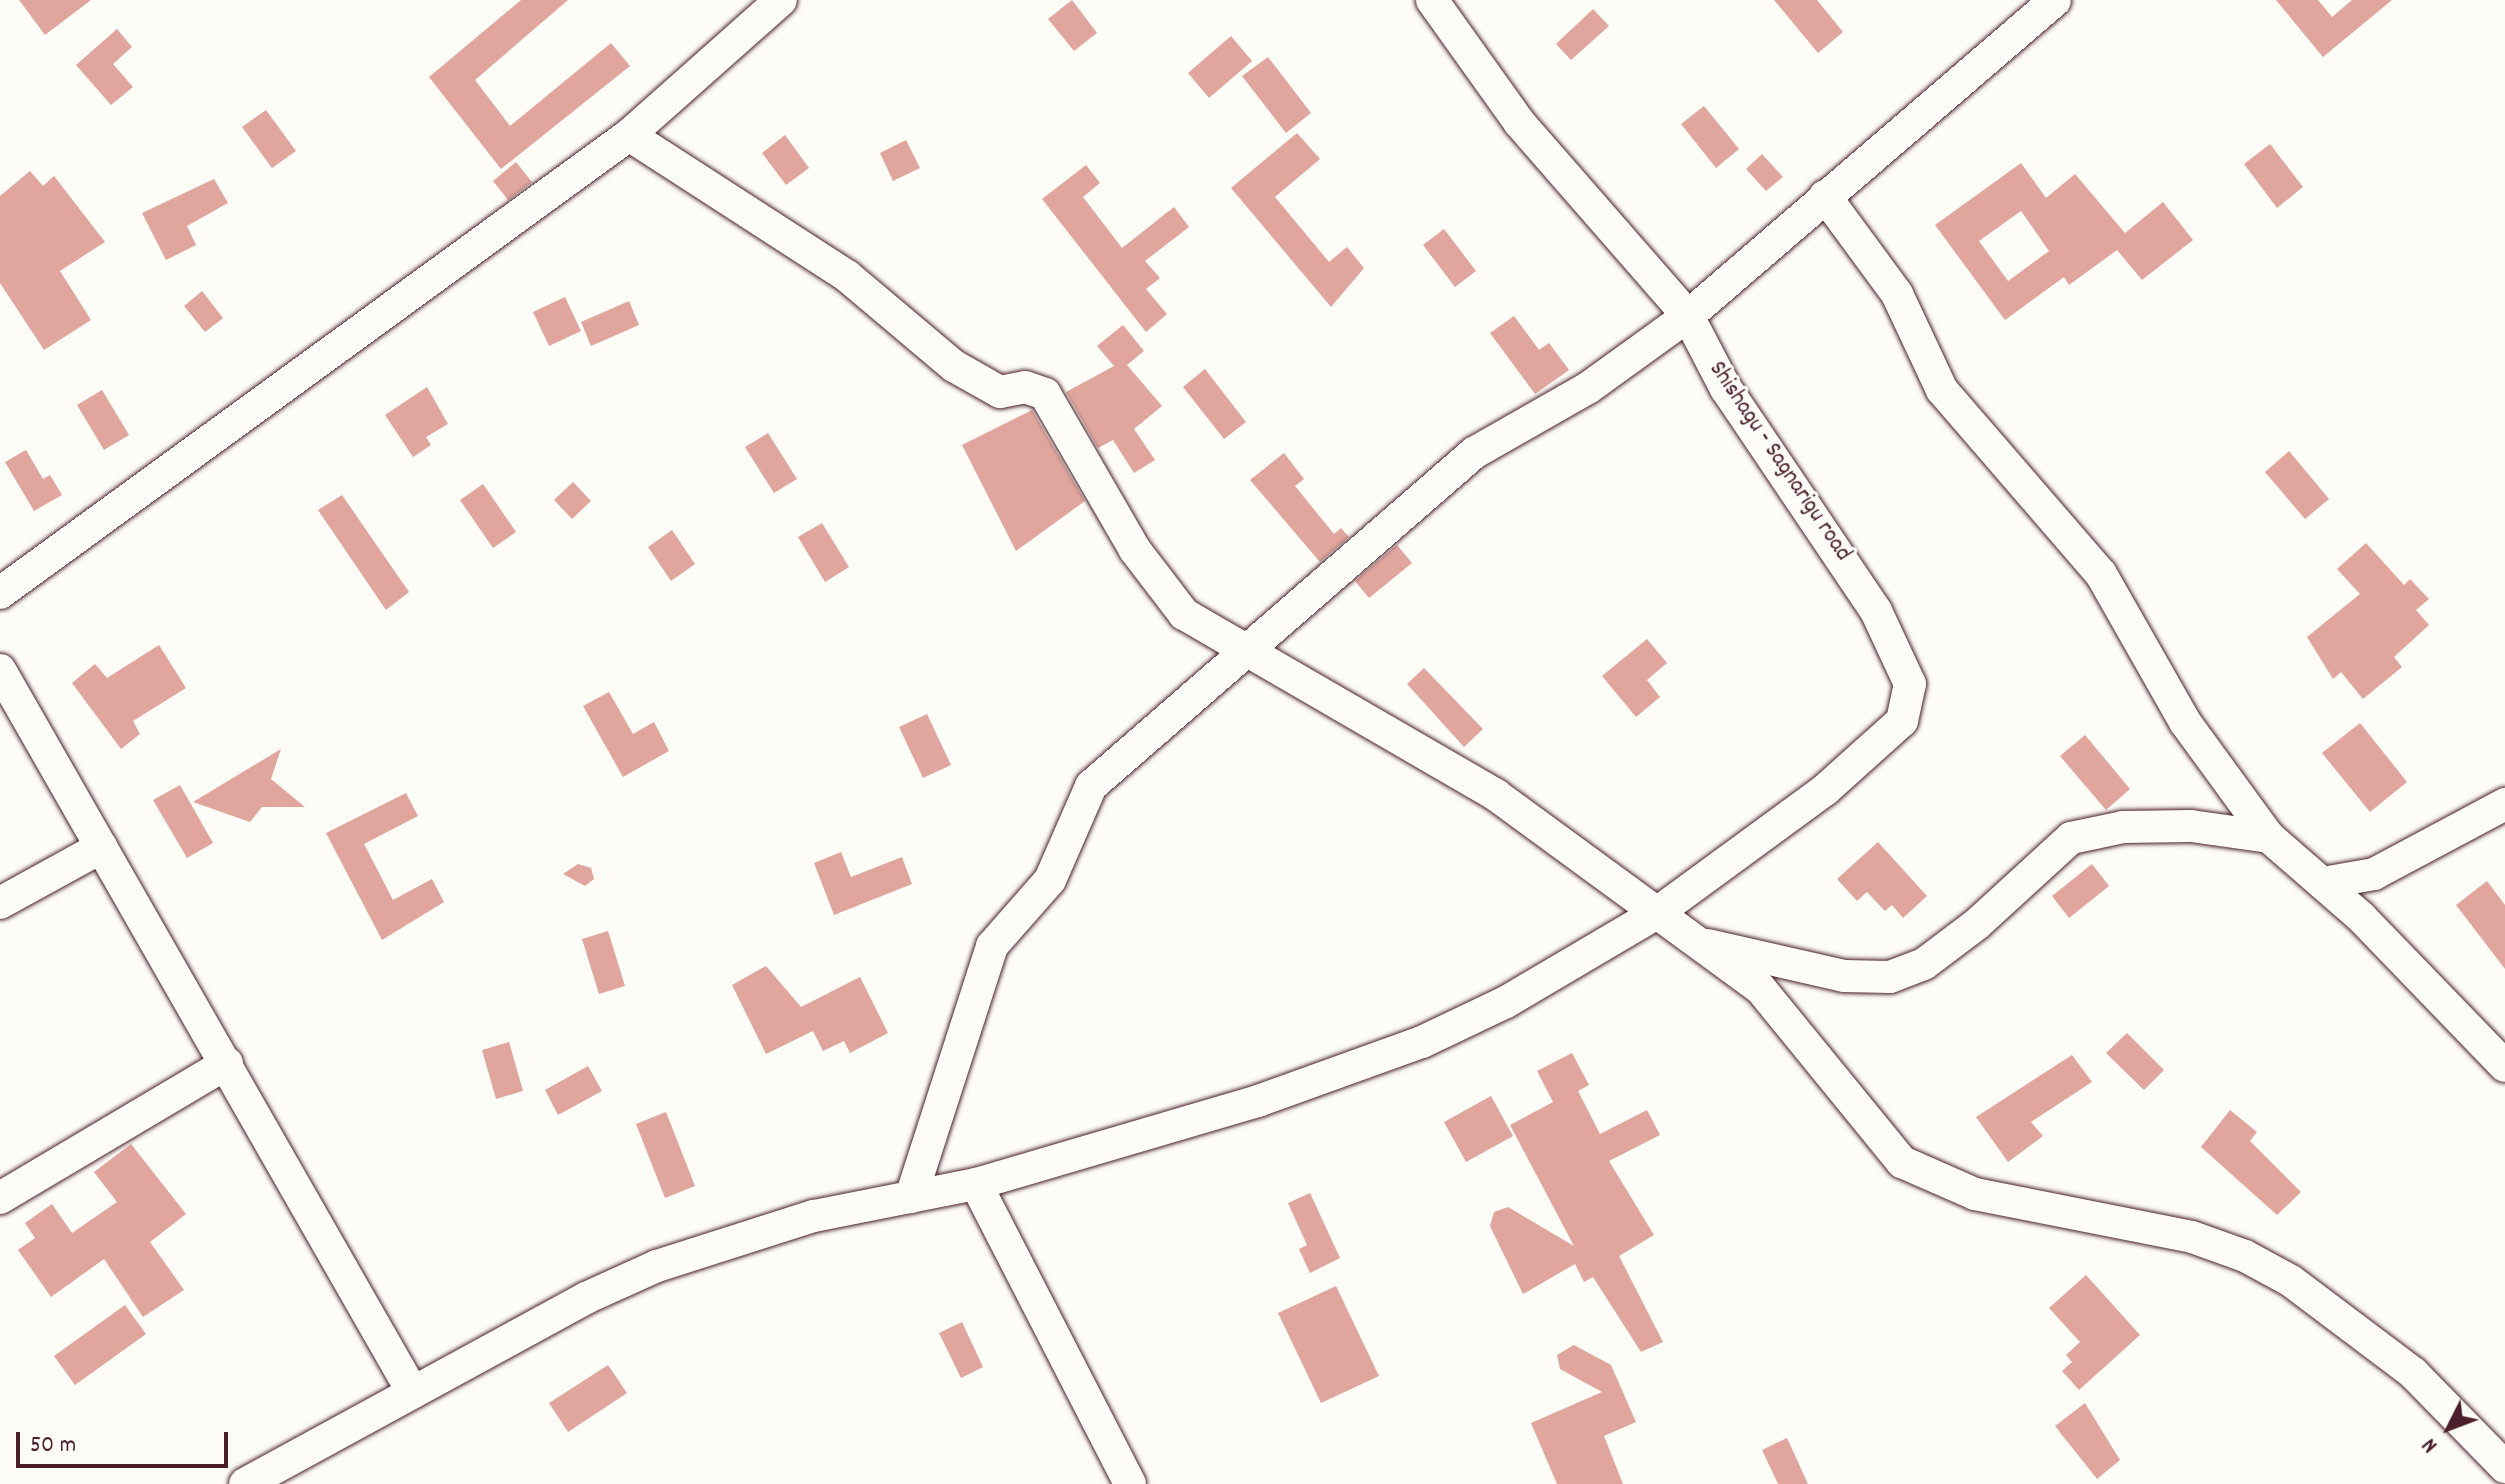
<!DOCTYPE html>
<style>
body{margin:0}
#map{position:relative;width:2505px;height:1484px;overflow:hidden;background:#fdfcf7;font-family:Dekko,sans-serif}
div>[style]{position:absolute}
[style*='--x']{left:calc(var(--x)*1px);top:calc(var(--y)*1px);width:calc(var(--w)*1px);rotate:calc(var(--a)*1deg)}
.building>*{inset:0;background:#e0a69d}
.roads{filter:drop-shadow(0 0 2px #4a1f2b) drop-shadow(0 0 2px #4a1f2b)}
.street>*{height:32px;margin:-16px;padding:0 16px;transform-origin:16px;border-radius:16px;background:#fdfcf7}
span{translate:-50% -50%;white-space:nowrap;text-align:center;line-height:1.15;-webkit-text-stroke:6px #fdfcf7;paint-order:stroke}
.street-label{font-size:24px;color:#4a1f2b}
.north{position:absolute;left:2409px;top:1388px;width:80px;height:80px;-webkit-text-stroke:6px #fdfcf7;paint-order:stroke;rotate:228deg;font-size:22px;font-weight:700;line-height:32px;text-align:center;color:#4a1f2b}
.north::after{content:'';display:block;margin:auto;width:28px;height:36px;background:#4a1f2b;clip-path:polygon(50% 0,100% 100%,50% 72%,0 100%)}
.scale{position:absolute;left:16px;top:1432px;width:212px;height:36px;box-sizing:border-box;border:4px solid #4a1f2b;border-top:0;padding-left:10px;font-size:24px;line-height:28px;white-space:nowrap;color:#4a1f2b;-webkit-text-stroke:6px #fdfcf7;paint-order:stroke}
</style>
<div id="map">
<div class="building">
<div style="clip-path:polygon(19px 0,91px 0,45px 35px)"></div>
<div style="clip-path:polygon(521px 0,568px 0,475px 80px,510px 126px,611px 43px,630px 66px,501px 169px,429px 77px)"></div>
<div style="clip-path:polygon(1072px 0,1097px 33px,1074px 51px,1048px 19px)"></div>
<div style="clip-path:polygon(1774px 0,1817px 0,1843px 32px,1818px 53px)"></div>
<div style="clip-path:polygon(2276px 0,2318px 0,2332px 17px,2352px 0,2392px 0,2323px 57px)"></div>
<div style="clip-path:polygon(1593px 9px,1609px 26px,1571px 60px,1556px 44px)"></div>
<div style="clip-path:polygon(117px 29px,132px 47px,113px 64px,133px 87px,111px 105px,76px 65px)"></div>
<div style="clip-path:polygon(1231px 36px,1252px 61px,1209px 98px,1188px 73px)"></div>
<div style="clip-path:polygon(1268px 57px,1311px 113px,1286px 133px,1242px 76px)"></div>
<div style="clip-path:polygon(1704px 106px,1739px 149px,1716px 168px,1681px 124px)"></div>
<div style="clip-path:polygon(266px 110px,296px 151px,272px 168px,242px 127px)"></div>
<div style="clip-path:polygon(1297px 133px,1320px 159px,1275px 197px,1329px 262px,1347px 247px,1364px 268px,1331px 307px,1231px 188px)"></div>
<div style="clip-path:polygon(785px 135px,809px 168px,786px 185px,762px 153px)"></div>
<div style="clip-path:polygon(906px 140px,920px 168px,893px 181px,880px 153px)"></div>
<div style="clip-path:polygon(2270px 144px,2303px 187px,2277px 208px,2244px 164px)"></div>
<div style="clip-path:polygon(1762px 154px,1783px 177px,1766px 191px,1746px 169px)"></div>
<div style="clip-path:polygon(516px 162px,532px 182px,508px 200px,493px 181px)"></div>
<div style="clip-path:polygon(evenodd,2021px 163px,2046px 198px,2075px 174px,2125px 233px,2163px 202px,2193px 240px,2142px 280px,2117px 250px,2069px 285px,2064px 277px,2005px 320px,1935px 225px,2021px 163px,2021px 211px,2049px 251px,2008px 281px,1979px 241px,2021px 211px)"></div>
<div style="clip-path:polygon(1086px 165px,1100px 183px,1083px 197px,1122px 248px,1174px 207px,1189px 227px,1145px 261px,1160px 278px,1146px 289px,1167px 314px,1146px 332px,1042px 199px)"></div>
<div style="clip-path:polygon(30px 171px,43px 186px,54px 176px,105px 242px,60px 271px,91px 320px,44px 350px,0 283px,0 196px)"></div>
<div style="clip-path:polygon(214px 179px,228px 203px,187px 226px,196px 245px,166px 260px,142px 213px)"></div>
<div style="clip-path:polygon(1444px 229px,1476px 271px,1455px 287px,1423px 245px)"></div>
<div style="clip-path:polygon(202px 291px,223px 318px,205px 332px,184px 306px)"></div>
<div style="clip-path:polygon(565px 297px,581px 331px,549px 346px,533px 312px)"></div>
<div style="clip-path:polygon(629px 301px,639px 325px,591px 346px,581px 322px)"></div>
<div style="clip-path:polygon(1514px 316px,1539px 350px,1549px 343px,1569px 370px,1535px 394px,1490px 333px)"></div>
<div style="clip-path:polygon(1123px 325px,1144px 351px,1127px 365px,1162px 406px,1134px 429px,1155px 460px,1134px 473px,1113px 440px,1098px 448px,1066px 392px,1114px 366px,1097px 346px)"></div>
<div style="clip-path:polygon(1205px 369px,1246px 422px,1224px 439px,1183px 387px)"></div>
<div style="clip-path:polygon(427px 387px,448px 424px,426px 437px,431px 445px,413px 457px,385px 415px)"></div>
<div style="clip-path:polygon(102px 390px,129px 435px,104px 450px,77px 405px)"></div>
<div style="clip-path:polygon(1032px 410px,1085px 501px,1016px 551px,962px 445px)"></div>
<div style="clip-path:polygon(768px 433px,797px 479px,774px 493px,745px 447px)"></div>
<div style="clip-path:polygon(26px 450px,43px 479px,50px 475px,62px 495px,34px 511px,5px 462px)"></div>
<div style="clip-path:polygon(2289px 451px,2329px 499px,2305px 519px,2265px 472px)"></div>
<div style="clip-path:polygon(1284px 453px,1304px 479px,1295px 486px,1334px 534px,1341px 528px,1349px 537px,1320px 562px,1250px 480px)"></div>
<div style="clip-path:polygon(573px 482px,591px 501px,572px 519px,554px 500px)"></div>
<div style="clip-path:polygon(483px 484px,516px 532px,493px 548px,460px 500px)"></div>
<div style="clip-path:polygon(342px 495px,409px 592px,386px 610px,318px 510px)"></div>
<div style="clip-path:polygon(822px 523px,849px 567px,825px 582px,798px 537px)"></div>
<div style="clip-path:polygon(672px 530px,695px 564px,671px 581px,648px 547px)"></div>
<div style="clip-path:polygon(2366px 543px,2404px 585px,2410px 579px,2429px 599px,2416px 610px,2429px 625px,2394px 657px,2402px 667px,2363px 699px,2341px 672px,2333px 679px,2307px 637px,2360px 594px,2337px 569px)"></div>
<div style="clip-path:polygon(1397px 545px,1412px 563px,1369px 598px,1355px 581px)"></div>
<div style="clip-path:polygon(1647px 639px,1667px 663px,1647px 680px,1660px 697px,1636px 717px,1602px 676px)"></div>
<div style="clip-path:polygon(159px 645px,186px 688px,133px 721px,140px 734px,121px 749px,72px 683px,95px 664px,107px 678px)"></div>
<div style="clip-path:polygon(1424px 668px,1483px 729px,1464px 747px,1407px 684px)"></div>
<div style="clip-path:polygon(609px 692px,633px 734px,654px 722px,669px 751px,623px 777px,583px 706px)"></div>
<div style="clip-path:polygon(927px 714px,951px 765px,923px 778px,899px 727px)"></div>
<div style="clip-path:polygon(2360px 723px,2407px 782px,2370px 812px,2322px 753px)"></div>
<div style="clip-path:polygon(2085px 735px,2130px 789px,2106px 810px,2060px 756px)"></div>
<div style="clip-path:polygon(281px 749px,271px 779px,305px 807px,262px 807px,250px 822px,193px 802px)"></div>
<div style="clip-path:polygon(180px 785px,213px 843px,187px 858px,153px 800px)"></div>
<div style="clip-path:polygon(406px 793px,418px 816px,364px 844px,393px 900px,432px 879px,444px 902px,382px 940px,326px 833px)"></div>
<div style="clip-path:polygon(1878px 842px,1927px 896px,1903px 918px,1892px 905px,1885px 911px,1867px 892px,1857px 901px,1837px 879px)"></div>
<div style="clip-path:polygon(841px 852px,851px 877px,902px 857px,912px 884px,834px 915px,814px 863px)"></div>
<div style="clip-path:polygon(578px 864px,591px 868px,594px 879px,585px 886px,563px 874px)"></div>
<div style="clip-path:polygon(2092px 864px,2109px 886px,2069px 918px,2052px 896px)"></div>
<div style="clip-path:polygon(2487px 881px,2505px 905px,2505px 969px,2456px 905px)"></div>
<div style="clip-path:polygon(608px 931px,625px 986px,599px 994px,582px 939px)"></div>
<div style="clip-path:polygon(766px 966px,801px 1007px,860px 977px,888px 1033px,850px 1053px,844px 1041px,823px 1051px,813px 1031px,766px 1054px,732px 985px)"></div>
<div style="clip-path:polygon(2127px 1033px,2164px 1070px,2144px 1090px,2106px 1053px)"></div>
<div style="clip-path:polygon(509px 1042px,523px 1091px,496px 1099px,482px 1050px)"></div>
<div style="clip-path:polygon(1572px 1053px,1589px 1085px,1578px 1091px,1600px 1134px,1647px 1110px,1660px 1135px,1609px 1161px,1654px 1235px,1619px 1256px,1663px 1342px,1641px 1352px,1593px 1277px,1584px 1282px,1575px 1264px,1523px 1294px,1490px 1226px,1494px 1212px,1508px 1207px,1574px 1246px,1510px 1125px,1553px 1102px,1537px 1071px)"></div>
<div style="clip-path:polygon(2072px 1055px,2092px 1082px,2031px 1122px,2043px 1136px,2008px 1162px,1976px 1117px)"></div>
<div style="clip-path:polygon(588px 1066px,602px 1091px,558px 1115px,545px 1090px)"></div>
<div style="clip-path:polygon(1491px 1096px,1513px 1136px,1466px 1162px,1444px 1122px)"></div>
<div style="clip-path:polygon(2230px 1110px,2257px 1132px,2250px 1141px,2301px 1192px,2277px 1215px,2201px 1147px)"></div>
<div style="clip-path:polygon(666px 1112px,695px 1186px,665px 1198px,636px 1124px)"></div>
<div style="clip-path:polygon(131px 1144px,186px 1214px,150px 1242px,184px 1290px,143px 1317px,104px 1259px,51px 1297px,18px 1250px,35px 1238px,25px 1223px,52px 1204px,72px 1233px,117px 1202px,94px 1172px)"></div>
<div style="clip-path:polygon(1310px 1193px,1340px 1258px,1310px 1273px,1299px 1249px,1307px 1245px,1288px 1203px)"></div>
<div style="clip-path:polygon(2086px 1275px,2140px 1335px,2079px 1390px,2062px 1371px,2072px 1362px,2066px 1355px,2080px 1342px,2049px 1308px)"></div>
<div style="clip-path:polygon(1336px 1286px,1379px 1376px,1321px 1403px,1278px 1313px)"></div>
<div style="clip-path:polygon(125px 1305px,146px 1334px,75px 1385px,54px 1356px)"></div>
<div style="clip-path:polygon(962px 1322px,983px 1367px,961px 1378px,939px 1333px)"></div>
<div style="clip-path:polygon(1574px 1345px,1611px 1365px,1636px 1422px,1604px 1436px,1623px 1484px,1557px 1484px,1531px 1423px,1602px 1392px,1560px 1369px,1557px 1355px)"></div>
<div style="clip-path:polygon(608px 1365px,627px 1393px,568px 1432px,549px 1403px)"></div>
<div style="clip-path:polygon(2085px 1403px,2120px 1460px,2097px 1479px,2055px 1426px)"></div>
<div style="clip-path:polygon(1787px 1438px,1808px 1484px,1778px 1484px,1762px 1450px)"></div>
</div>
<div class="roads">
<div class="street">
<div style="--x:629;--y:135;--w:260;--a:32.9"></div>
<div style="--x:847;--y:276;--w:140;--a:40.1"></div>
<div style="--x:954;--y:366;--w:53;--a:29.5"></div>
<div style="--x:1000;--y:392;--w:25;--a:-11"></div>
<div style="--x:1025;--y:387;--w:21;--a:19"></div>
<div style="--x:1045;--y:394;--w:180;--a:60"></div>
<div style="--x:1135;--y:550;--w:81;--a:52.6"></div>
<div style="--x:1184;--y:614;--w:361;--a:30.1"></div>
<div style="--x:1496;--y:795;--w:327;--a:36.2"></div>
<div style="--x:1760;--y:988;--w:225;--a:50.8"></div>
<div style="--x:1902;--y:1162;--w:80;--a:23.7"></div>
<div style="--x:1975;--y:1194;--w:221;--a:11.2"></div>
<div style="--x:2192;--y:1237;--w:56;--a:19.7"></div>
<div style="--x:2245;--y:1256;--w:52;--a:28.5"></div>
<div style="--x:2291;--y:1281;--w:153;--a:37"></div>
<div style="--x:2413;--y:1373;--w:132;--a:45.6"></div>
<div style="--x:1825;--y:196;--w:122;--a:53.7"></div>
<div style="--x:1897;--y:294;--w:106;--a:64.9"></div>
<div style="--x:1942;--y:390;--w:243;--a:49.2"></div>
<div style="--x:2101;--y:574;--w:170;--a:60.4"></div>
<div style="--x:2185;--y:722;--w:142;--a:53.9"></div>
<div style="--x:2269;--y:837;--w:122;--a:41"></div>
<div style="--x:2361;--y:917;--w:207;--a:46"></div>
<div style="--x:0;--y:593;--w:778;--a:-36.06"></div>
<div style="--x:629;--y:135;--w:203;--a:-41.6"></div>
<div style="--x:0;--y:670;--w:830;--a:60.26"></div>
<div style="--x:2323;--y:883;--w:52;--a:-10"></div>
<div style="--x:2374;--y:874;--w:149;--a:-28.1"></div>
<div style="--x:0;--y:903;--w:116;--a:-28.8"></div>
<div style="--x:1708;--y:945;--w:139;--a:12.8"></div>
<div style="--x:1844;--y:976;--w:46;--a:1.2"></div>
<div style="--x:1890;--y:977;--w:36;--a:-21"></div>
<div style="--x:1924;--y:964;--w:66;--a:-37"></div>
<div style="--x:1977;--y:924;--w:127;--a:-42.5"></div>
<div style="--x:2071;--y:838;--w:53;--a:-11.9"></div>
<div style="--x:2123;--y:827;--w:68;--a:-0.8"></div>
<div style="--x:2191;--y:826;--w:79;--a:8"></div>
<div style="--x:976;--y:1184;--w:337;--a:62.8"></div>
<div style="--x:911;--y:1197;--w:264;--a:-72.1"></div>
<div style="--x:992;--y:946;--w:88;--a:-48.7"></div>
<div style="--x:1050;--y:880;--w:103;--a:-66.4"></div>
<div style="--x:1091;--y:786;--w:508;--a:-41.01"></div>
<div style="--x:1474;--y:453;--w:131;--a:-29.7"></div>
<div style="--x:1588;--y:388;--w:123;--a:-35.8"></div>
<div style="--x:1688;--y:316;--w:257;--a:-131.1"></div>
<div style="--x:1519;--y:122;--w:150;--a:-125.5"></div>
<div style="--x:0;--y:1198;--w:264;--a:-30.7"></div>
<div style="--x:245;--y:1484;--w:388;--a:-28.6"></div>
<div style="--x:586;--y:1298;--w:78;--a:-24.3"></div>
<div style="--x:657;--y:1266;--w:165;--a:-17.7"></div>
<div style="--x:814;--y:1216;--w:165;--a:-11.2"></div>
<div style="--x:976;--y:1184;--w:294;--a:-16.4"></div>
<div style="--x:1258;--y:1101;--w:174;--a:-19.8"></div>
<div style="--x:1422;--y:1042;--w:93;--a:-25.5"></div>
<div style="--x:1506;--y:1002;--w:175;--a:-30.5"></div>
<div style="--x:1657;--y:913;--w:208;--a:-36.2"></div>
<div style="--x:1825;--y:790;--w:103;--a:-41.9"></div>
<div style="--x:1902;--y:721;--w:38;--a:-78"></div>
<div style="--x:1910;--y:684;--w:81;--a:-115"></div>
<div style="--x:1876;--y:611;--w:268;--a:-124"></div>
<div style="--x:1726;--y:389;--w:82;--a:-117.5"></div>
<div style="--x:1688;--y:316;--w:484;--a:-40.7"></div>
</div>
</div>
<div class="street-label">
<span style="left:1779px;top:462px;rotate:56deg">Shishagu - Sagnarigu road</span>
</div>
<div class="north">N</div>
<div class="scale">50 m</div>
</div>
